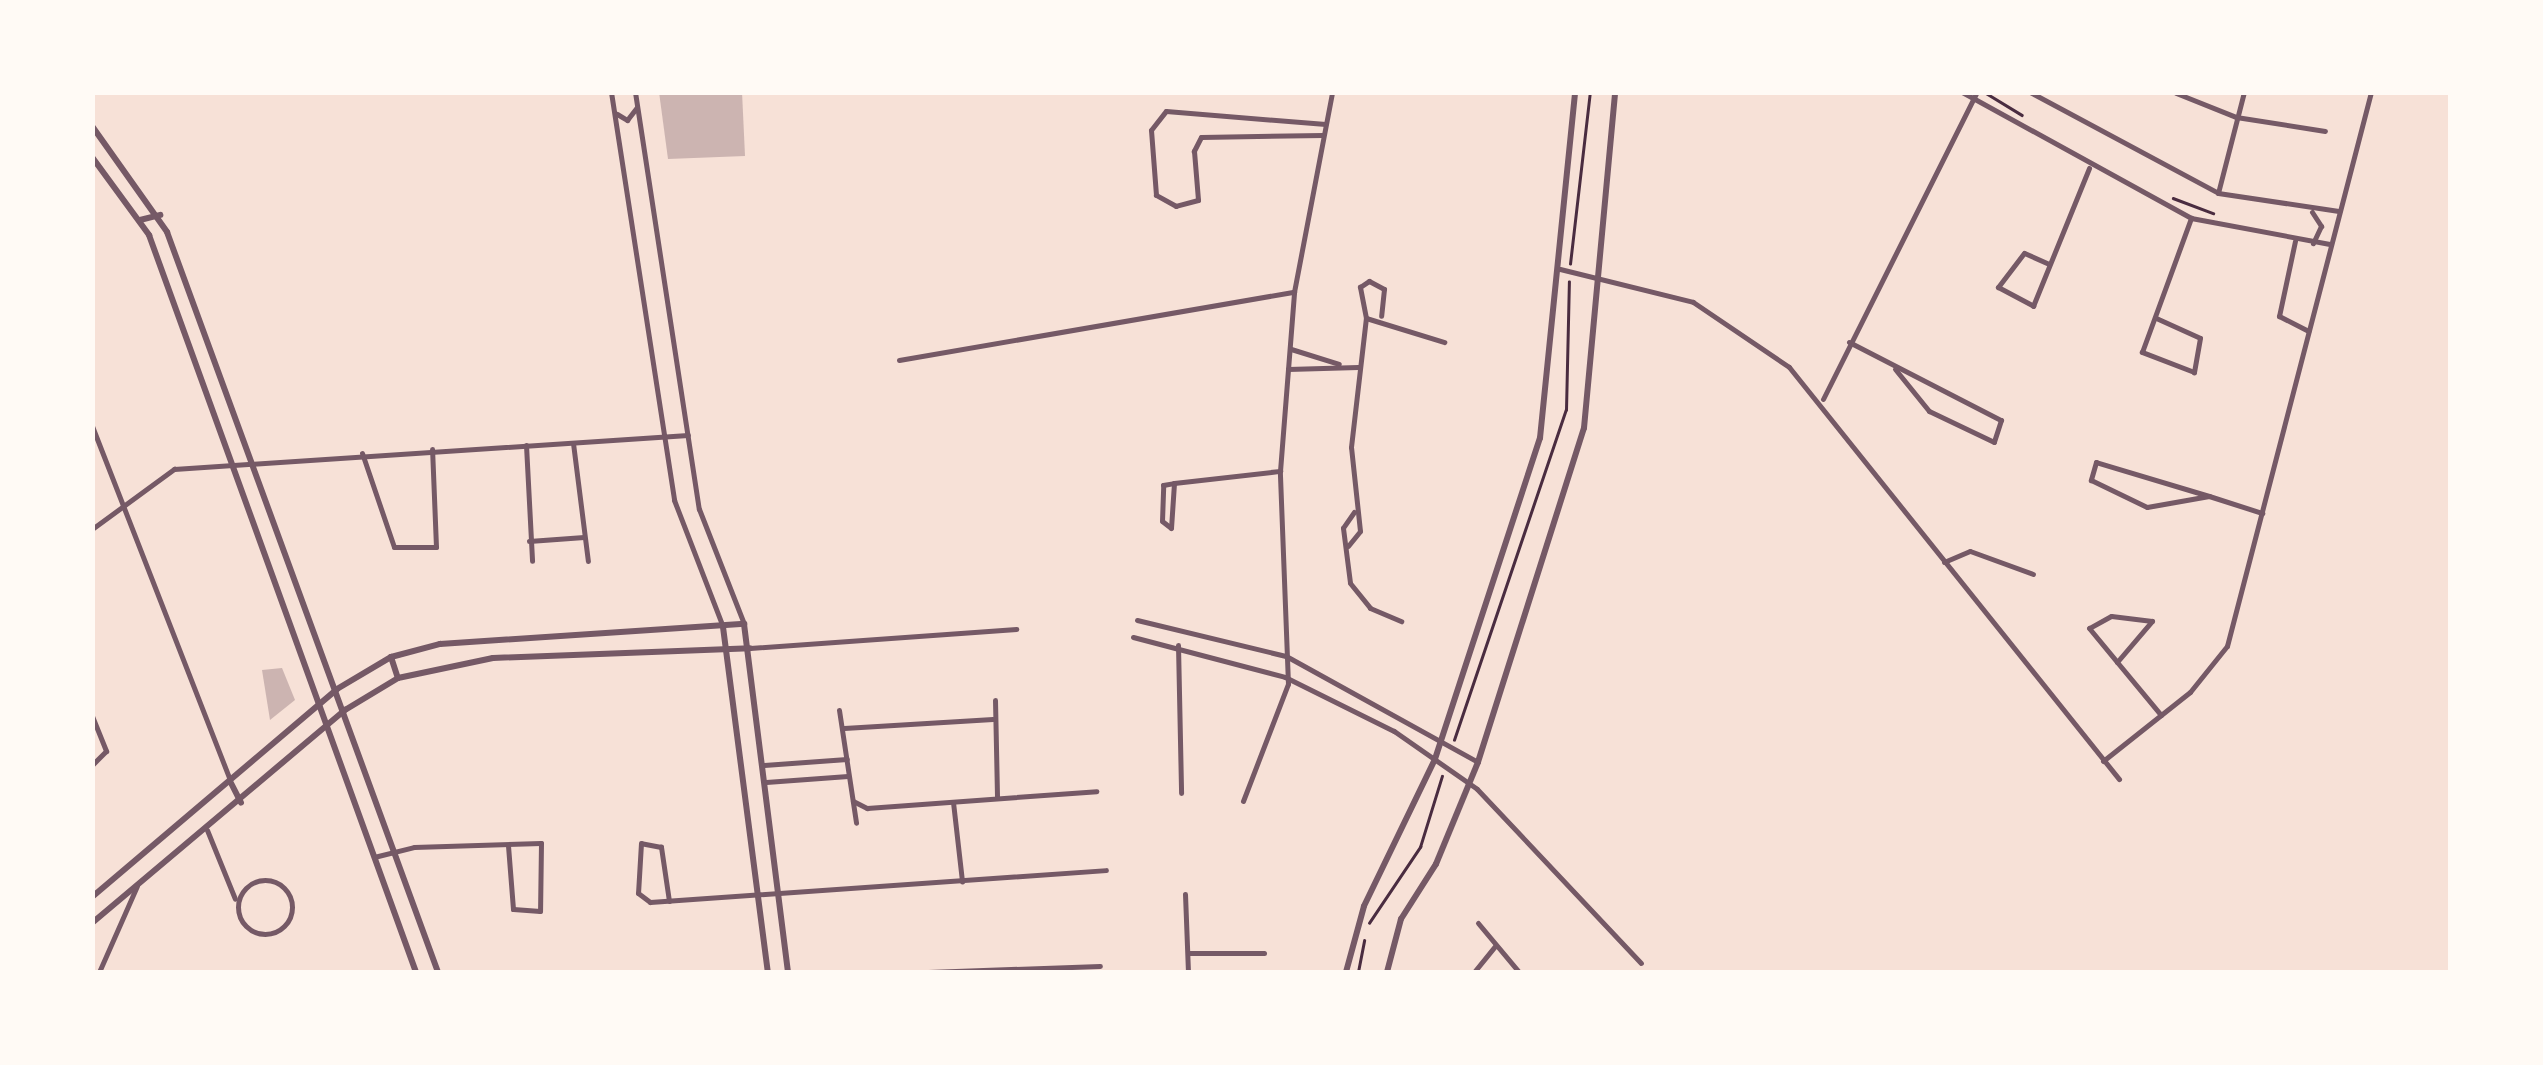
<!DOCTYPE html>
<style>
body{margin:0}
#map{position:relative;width:2543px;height:1065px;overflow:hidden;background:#f7e1d7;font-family:"PT Sans",sans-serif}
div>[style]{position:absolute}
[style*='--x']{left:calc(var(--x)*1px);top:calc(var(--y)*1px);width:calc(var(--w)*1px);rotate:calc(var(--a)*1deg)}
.building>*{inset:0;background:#ccb4b1}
.path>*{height:2.5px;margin:-1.25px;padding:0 1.25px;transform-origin:1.25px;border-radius:1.25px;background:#4a2c40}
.minor>*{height:5px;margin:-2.5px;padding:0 2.5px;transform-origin:2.5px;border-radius:2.5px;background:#755966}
.minor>.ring{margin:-2.5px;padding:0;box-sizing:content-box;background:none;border:5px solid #755966;border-radius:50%}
.tertiary>*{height:6px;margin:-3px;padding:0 3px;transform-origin:3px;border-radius:3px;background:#755966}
span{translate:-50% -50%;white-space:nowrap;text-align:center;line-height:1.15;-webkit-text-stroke:10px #fffaf5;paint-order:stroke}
.frame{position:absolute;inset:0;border:95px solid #fffaf5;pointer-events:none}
</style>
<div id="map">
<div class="building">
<div style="clip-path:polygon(659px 92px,742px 92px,745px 156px,668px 159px)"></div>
<div style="clip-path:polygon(282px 668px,295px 700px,270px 720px,262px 670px)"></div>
</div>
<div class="path">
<div style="--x:1986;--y:93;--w:42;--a:31.4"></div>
<div style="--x:2173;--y:198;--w:43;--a:20.6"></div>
<div style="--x:1570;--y:264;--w:173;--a:-83.4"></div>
<div style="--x:1454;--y:740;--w:348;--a:-71.3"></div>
<div style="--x:1566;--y:410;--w:128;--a:-88.7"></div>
<div style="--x:1369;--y:923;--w:92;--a:-56.1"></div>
<div style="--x:1420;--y:847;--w:74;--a:-72.8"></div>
<div style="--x:1358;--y:972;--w:32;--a:-79"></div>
</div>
<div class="minor">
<div style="--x:611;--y:92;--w:413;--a:81.2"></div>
<div style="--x:674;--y:500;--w:136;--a:68.9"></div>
<div style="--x:635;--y:92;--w:422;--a:81.3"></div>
<div style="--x:699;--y:509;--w:123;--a:68.6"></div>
<div style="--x:1962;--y:92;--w:261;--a:28.8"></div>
<div style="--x:2191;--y:218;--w:141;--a:10.6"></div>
<div style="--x:2030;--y:92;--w:213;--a:28.2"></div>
<div style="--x:2218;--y:193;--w:122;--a:8.5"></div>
<div style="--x:2176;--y:93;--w:65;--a:21.8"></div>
<div style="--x:2236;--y:117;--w:90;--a:8.9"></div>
<div style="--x:617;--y:114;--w:12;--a:31"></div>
<div style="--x:627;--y:120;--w:16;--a:-52"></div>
<div style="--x:1323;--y:135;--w:122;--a:179.1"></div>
<div style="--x:1201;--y:137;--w:16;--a:117"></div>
<div style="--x:1194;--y:151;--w:49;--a:85.3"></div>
<div style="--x:1198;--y:200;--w:23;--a:165"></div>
<div style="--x:1176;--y:206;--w:23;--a:-151"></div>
<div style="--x:1156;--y:195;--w:65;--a:-94.4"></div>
<div style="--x:1151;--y:130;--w:24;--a:-52"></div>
<div style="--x:1166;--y:111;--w:160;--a:4.7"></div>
<div style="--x:2218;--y:193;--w:104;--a:-75.6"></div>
<div style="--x:2312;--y:212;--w:17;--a:57"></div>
<div style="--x:2321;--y:226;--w:19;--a:115"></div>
<div style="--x:2295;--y:241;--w:77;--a:102"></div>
<div style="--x:2279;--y:316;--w:33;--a:27"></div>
<div style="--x:2049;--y:264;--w:27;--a:-156"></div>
<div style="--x:2024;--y:253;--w:43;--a:127.4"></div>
<div style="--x:1998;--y:287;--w:40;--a:28"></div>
<div style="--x:2033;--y:306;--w:149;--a:-67.9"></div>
<div style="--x:1560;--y:269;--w:137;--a:13.9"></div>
<div style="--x:1693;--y:302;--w:116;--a:34.1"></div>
<div style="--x:1789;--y:367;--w:528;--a:51.31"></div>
<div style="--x:1366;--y:318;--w:82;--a:17.1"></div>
<div style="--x:2156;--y:318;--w:48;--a:24.4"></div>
<div style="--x:2200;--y:338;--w:35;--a:100"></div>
<div style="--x:2194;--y:372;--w:56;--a:-159"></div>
<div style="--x:2142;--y:352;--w:143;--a:-69.9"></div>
<div style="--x:1849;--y:342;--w:171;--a:27.2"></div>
<div style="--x:2001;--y:420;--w:23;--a:108"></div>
<div style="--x:1994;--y:442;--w:72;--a:-154.5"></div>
<div style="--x:1929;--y:411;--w:54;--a:-129"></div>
<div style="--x:1291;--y:349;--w:50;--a:17.4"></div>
<div style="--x:899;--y:360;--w:401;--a:-9.8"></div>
<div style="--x:1288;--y:369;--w:70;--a:-1.6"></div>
<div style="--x:1823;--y:399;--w:343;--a:-63.4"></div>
<div style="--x:92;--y:426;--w:380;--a:68.7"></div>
<div style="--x:573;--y:443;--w:119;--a:82.8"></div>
<div style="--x:526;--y:445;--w:116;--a:87"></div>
<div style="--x:362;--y:453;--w:99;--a:71.2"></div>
<div style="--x:394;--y:547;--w:42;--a:0"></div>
<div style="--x:436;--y:547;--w:98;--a:-92.3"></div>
<div style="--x:1174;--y:483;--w:45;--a:93.8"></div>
<div style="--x:1171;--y:528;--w:11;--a:-142"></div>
<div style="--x:1162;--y:521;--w:36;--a:-88"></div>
<div style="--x:1163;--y:485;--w:11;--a:-10"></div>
<div style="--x:1174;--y:483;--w:107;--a:-6.5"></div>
<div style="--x:2209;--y:496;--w:118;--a:-163.3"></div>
<div style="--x:2096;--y:462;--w:19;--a:106"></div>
<div style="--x:2091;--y:480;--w:62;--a:25.7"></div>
<div style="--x:2147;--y:507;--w:63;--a:-10.1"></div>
<div style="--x:2209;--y:496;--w:56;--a:17.8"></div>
<div style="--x:1354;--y:512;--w:19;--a:125"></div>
<div style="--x:1343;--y:528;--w:55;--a:82.7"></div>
<div style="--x:1350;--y:583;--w:32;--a:51"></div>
<div style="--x:1370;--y:608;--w:34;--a:23"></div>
<div style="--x:92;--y:529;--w:102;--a:-36.2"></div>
<div style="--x:174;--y:469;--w:515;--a:-3.78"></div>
<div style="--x:529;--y:541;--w:55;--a:-4.2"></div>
<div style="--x:1348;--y:546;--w:19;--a:-51"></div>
<div style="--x:1360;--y:531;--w:84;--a:-96.1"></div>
<div style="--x:1351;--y:447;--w:130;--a:-83.4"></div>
<div style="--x:1366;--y:318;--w:32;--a:-101"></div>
<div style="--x:1360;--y:287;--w:11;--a:-34"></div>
<div style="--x:1369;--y:281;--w:17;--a:28"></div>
<div style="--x:1384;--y:289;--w:27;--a:96"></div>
<div style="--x:1944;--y:562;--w:28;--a:-23"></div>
<div style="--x:1970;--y:551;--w:67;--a:20.1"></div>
<div style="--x:1137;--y:620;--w:153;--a:13.6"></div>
<div style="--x:1286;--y:656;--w:219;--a:28.9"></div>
<div style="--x:1133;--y:637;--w:157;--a:14.7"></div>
<div style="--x:1285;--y:677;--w:122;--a:26.4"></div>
<div style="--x:1394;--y:731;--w:101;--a:34.9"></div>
<div style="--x:1477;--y:789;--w:239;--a:46.7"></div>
<div style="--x:1178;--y:645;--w:148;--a:88.8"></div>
<div style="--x:750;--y:648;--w:267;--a:-4.1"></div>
<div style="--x:2117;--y:662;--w:54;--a:-49.5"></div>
<div style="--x:2152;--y:621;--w:41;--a:-173"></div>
<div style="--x:2111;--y:616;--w:25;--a:151"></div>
<div style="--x:2089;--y:628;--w:44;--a:50.5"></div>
<div style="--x:2117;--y:662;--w:69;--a:50.3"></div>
<div style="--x:995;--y:700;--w:97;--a:88.8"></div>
<div style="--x:839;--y:710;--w:114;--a:81.4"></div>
<div style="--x:92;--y:716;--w:38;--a:68"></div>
<div style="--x:106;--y:751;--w:20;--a:135"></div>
<div style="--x:844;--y:728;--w:149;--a:-3.5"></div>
<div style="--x:2103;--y:761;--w:111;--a:-38.4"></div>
<div style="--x:2190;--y:692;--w:59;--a:-51.2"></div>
<div style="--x:2227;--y:646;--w:572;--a:-75.43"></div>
<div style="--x:764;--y:765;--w:83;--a:-4.1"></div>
<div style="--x:766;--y:782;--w:82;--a:-4.2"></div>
<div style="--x:853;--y:801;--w:16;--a:27"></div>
<div style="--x:867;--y:808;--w:230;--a:-4.2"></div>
<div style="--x:1243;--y:801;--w:125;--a:-69"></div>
<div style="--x:1288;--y:684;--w:213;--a:-92.2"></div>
<div style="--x:1280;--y:471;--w:180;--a:-85.5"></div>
<div style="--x:1294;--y:292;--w:204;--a:-79.2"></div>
<div style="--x:953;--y:802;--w:80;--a:83.5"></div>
<div style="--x:207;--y:830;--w:74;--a:67.9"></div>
<div style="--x:374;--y:857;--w:41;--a:-14"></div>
<div style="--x:414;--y:847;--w:127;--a:-1.8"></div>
<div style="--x:541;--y:843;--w:68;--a:90.8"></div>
<div style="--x:540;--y:911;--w:27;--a:-176"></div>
<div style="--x:513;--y:909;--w:64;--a:-94.5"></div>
<div class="ring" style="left:238px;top:880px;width:49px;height:49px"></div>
<div style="--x:1185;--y:894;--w:78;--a:87.8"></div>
<div style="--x:669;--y:901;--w:55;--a:-98.4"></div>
<div style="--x:661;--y:847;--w:20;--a:-169"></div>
<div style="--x:641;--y:843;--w:50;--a:93.4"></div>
<div style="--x:638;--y:893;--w:15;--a:37"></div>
<div style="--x:650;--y:902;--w:457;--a:-4"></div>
<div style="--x:1478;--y:923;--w:64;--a:50.1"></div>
<div style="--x:1189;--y:953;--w:75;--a:0"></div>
<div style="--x:99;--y:972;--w:94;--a:-66.2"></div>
<div style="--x:928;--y:972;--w:172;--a:-2"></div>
<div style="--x:1474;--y:972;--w:33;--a:-51"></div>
</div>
<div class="tertiary">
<div style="--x:92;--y:126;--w:130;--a:54.7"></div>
<div style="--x:167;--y:232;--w:788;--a:69.89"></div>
<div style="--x:92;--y:157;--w:97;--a:53.8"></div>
<div style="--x:149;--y:235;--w:784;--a:70.09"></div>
<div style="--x:140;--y:220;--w:21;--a:-14"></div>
<div style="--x:723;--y:627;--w:348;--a:82.6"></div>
<div style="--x:391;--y:657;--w:22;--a:72"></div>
<div style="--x:231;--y:783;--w:22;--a:63"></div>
<div style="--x:92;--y:897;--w:321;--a:-40.3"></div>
<div style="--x:337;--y:689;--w:63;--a:-30.7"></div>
<div style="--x:391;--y:657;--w:51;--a:-14.9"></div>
<div style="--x:440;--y:644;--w:305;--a:-3.8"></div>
<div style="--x:744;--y:624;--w:351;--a:82.8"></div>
<div style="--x:92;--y:923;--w:331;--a:-40.1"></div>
<div style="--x:345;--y:710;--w:62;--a:-31.1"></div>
<div style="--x:398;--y:678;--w:97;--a:-11.9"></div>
<div style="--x:493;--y:658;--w:257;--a:-2.2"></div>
<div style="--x:1346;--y:972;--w:68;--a:-74.7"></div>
<div style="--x:1364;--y:906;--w:163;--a:-64.2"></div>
<div style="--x:1435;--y:759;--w:338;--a:-71.9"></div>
<div style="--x:1540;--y:438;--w:348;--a:-84.2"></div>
<div style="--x:1387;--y:972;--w:55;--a:-75.2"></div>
<div style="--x:1401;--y:919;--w:65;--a:-57.5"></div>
<div style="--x:1436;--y:864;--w:110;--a:-67.6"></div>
<div style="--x:1478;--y:762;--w:350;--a:-72.4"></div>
<div style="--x:1584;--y:428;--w:337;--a:-84.7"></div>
</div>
<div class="frame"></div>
</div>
